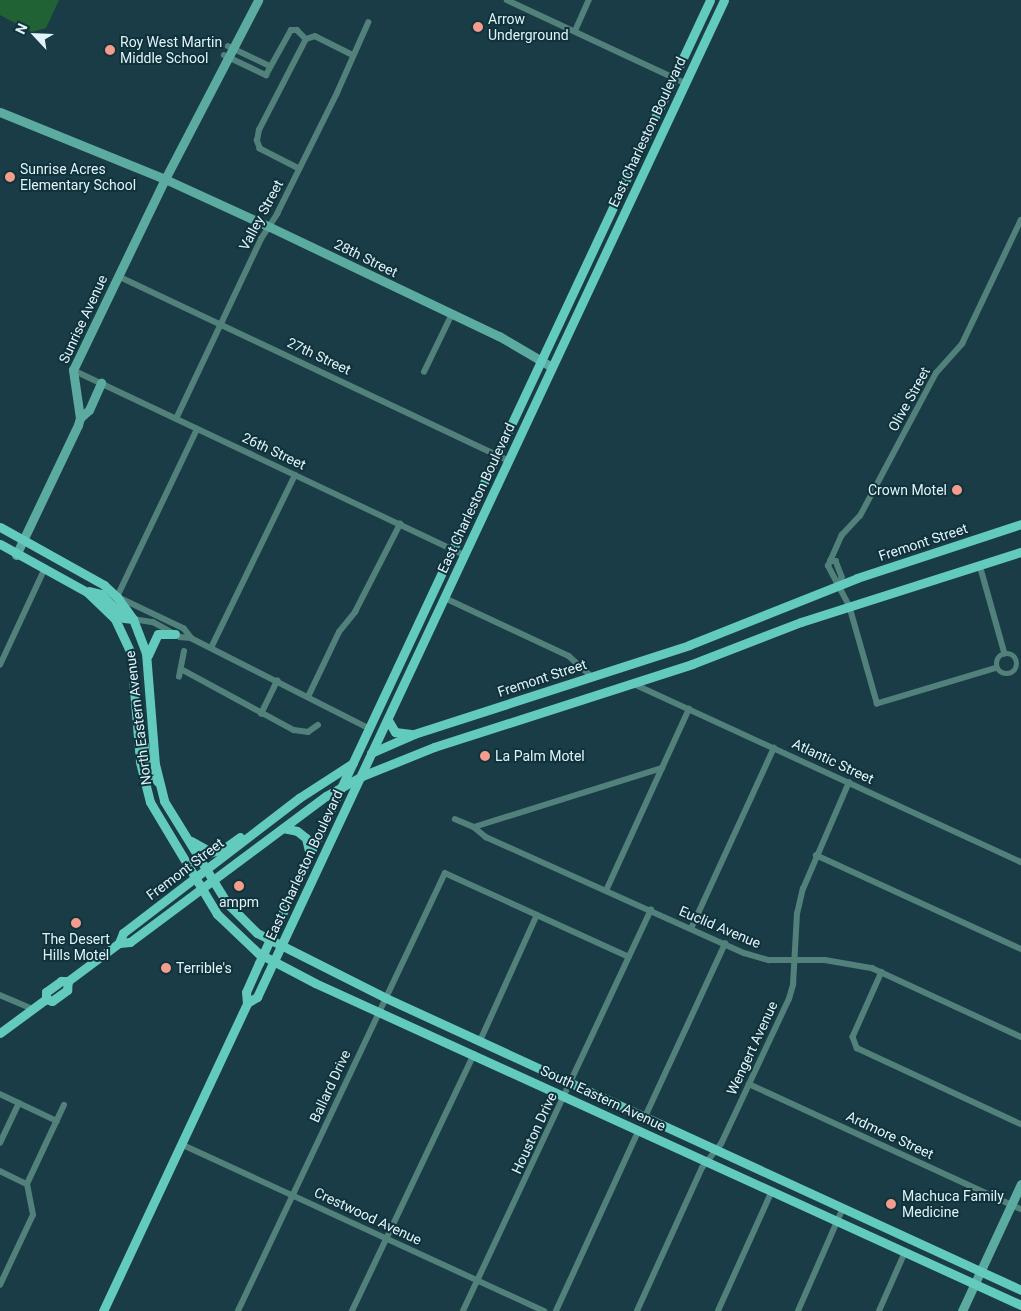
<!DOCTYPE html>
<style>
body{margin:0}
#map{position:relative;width:1021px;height:1311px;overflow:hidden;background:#1a3c46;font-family:Roboto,sans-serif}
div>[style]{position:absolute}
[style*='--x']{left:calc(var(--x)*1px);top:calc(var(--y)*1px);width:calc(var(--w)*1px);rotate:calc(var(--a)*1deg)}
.green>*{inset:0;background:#206234}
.street>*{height:5.5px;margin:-2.75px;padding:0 2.75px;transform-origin:2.75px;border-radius:2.75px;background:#52817b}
.street>.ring{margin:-2.75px;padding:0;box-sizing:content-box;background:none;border:5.5px solid #52817b;border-radius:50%}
.secondary>*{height:9px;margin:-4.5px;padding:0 4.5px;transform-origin:4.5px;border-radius:4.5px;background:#5caba0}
.primary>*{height:9px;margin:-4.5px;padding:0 4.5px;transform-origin:4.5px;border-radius:4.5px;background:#62cbbd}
.dots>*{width:14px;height:14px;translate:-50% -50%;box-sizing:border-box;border:2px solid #0f323b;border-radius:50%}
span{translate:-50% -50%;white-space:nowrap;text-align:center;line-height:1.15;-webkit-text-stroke:4px #0f323b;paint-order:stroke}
.poi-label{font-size:14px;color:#e0f3f9}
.left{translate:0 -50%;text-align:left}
.right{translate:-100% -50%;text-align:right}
.street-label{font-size:14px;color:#e0f3f9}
.north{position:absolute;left:10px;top:10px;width:50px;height:50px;-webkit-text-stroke:4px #0f323b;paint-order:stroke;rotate:295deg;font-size:14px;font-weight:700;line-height:20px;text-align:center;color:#e0f3f9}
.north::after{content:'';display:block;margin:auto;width:18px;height:22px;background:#e0f3f9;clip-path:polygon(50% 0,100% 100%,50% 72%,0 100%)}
</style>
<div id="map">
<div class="green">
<div style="clip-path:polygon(0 0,59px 0,46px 28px,32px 32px,0 15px)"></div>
</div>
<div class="street">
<div style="--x:507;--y:0;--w:196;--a:25"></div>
<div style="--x:575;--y:31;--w:34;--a:-66"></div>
<div style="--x:228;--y:46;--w:47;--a:25.5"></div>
<div style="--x:224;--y:55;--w:47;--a:25.5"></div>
<div style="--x:266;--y:75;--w:51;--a:-60.9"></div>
<div style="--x:291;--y:30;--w:6;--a:0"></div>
<div style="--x:297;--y:30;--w:13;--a:45"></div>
<div style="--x:299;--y:169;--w:44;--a:-152.9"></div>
<div style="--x:260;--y:149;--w:9;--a:-111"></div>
<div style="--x:257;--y:141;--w:11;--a:-80"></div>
<div style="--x:259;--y:130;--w:102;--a:-62.7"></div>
<div style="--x:306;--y:39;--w:9;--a:-18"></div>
<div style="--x:315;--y:36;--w:42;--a:26.6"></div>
<div style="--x:118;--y:276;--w:433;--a:25.3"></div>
<div style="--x:73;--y:370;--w:433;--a:25.3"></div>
<div style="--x:424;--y:372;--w:64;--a:-64.2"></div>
<div style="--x:176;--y:419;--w:199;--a:-64.7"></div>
<div style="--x:261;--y:239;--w:30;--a:-57"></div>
<div style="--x:277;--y:214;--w:135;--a:-63.6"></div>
<div style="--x:337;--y:93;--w:77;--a:-66.1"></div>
<div style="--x:830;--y:561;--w:6;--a:0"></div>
<div style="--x:836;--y:561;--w:17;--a:69"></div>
<div style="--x:842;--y:577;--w:8;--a:104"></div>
<div style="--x:980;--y:565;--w:92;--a:74.3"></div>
<div style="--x:445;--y:598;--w:137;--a:25.1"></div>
<div style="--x:569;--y:656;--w:31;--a:42"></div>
<div style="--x:133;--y:619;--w:20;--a:9"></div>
<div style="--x:153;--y:622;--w:31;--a:29"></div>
<div style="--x:180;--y:637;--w:11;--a:5"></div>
<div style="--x:191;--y:638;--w:201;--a:26.9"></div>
<div style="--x:191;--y:638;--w:11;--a:-128"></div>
<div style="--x:184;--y:629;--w:74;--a:-154.5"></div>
<div style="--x:117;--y:597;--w:186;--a:-64.5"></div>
<div style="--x:211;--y:648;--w:192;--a:-64.1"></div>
<div class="ring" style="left:997px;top:654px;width:14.5px;height:14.5px"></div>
<div style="--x:0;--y:665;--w:105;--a:-65.1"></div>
<div style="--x:997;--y:668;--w:125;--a:163.3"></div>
<div style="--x:877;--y:704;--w:102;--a:-105.9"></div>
<div style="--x:849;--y:606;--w:45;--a:-117.7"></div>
<div style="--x:828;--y:566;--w:34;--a:-66"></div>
<div style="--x:842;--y:535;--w:26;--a:-47"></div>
<div style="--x:860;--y:516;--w:162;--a:-62"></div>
<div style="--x:936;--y:373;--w:39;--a:-48"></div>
<div style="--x:962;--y:344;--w:137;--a:-64.6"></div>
<div style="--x:181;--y:669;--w:128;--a:28.4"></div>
<div style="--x:294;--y:730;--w:14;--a:8"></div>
<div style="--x:308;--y:732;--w:12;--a:-35"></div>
<div style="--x:179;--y:677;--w:26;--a:-79"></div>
<div style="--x:634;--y:684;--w:426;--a:24.7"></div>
<div style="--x:308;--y:697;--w:72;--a:-64.5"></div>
<div style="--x:339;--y:632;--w:26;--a:-51"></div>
<div style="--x:355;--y:612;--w:99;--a:-62.9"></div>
<div style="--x:261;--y:714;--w:37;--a:-64"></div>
<div style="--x:455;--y:819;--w:21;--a:23"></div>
<div style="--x:474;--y:827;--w:16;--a:40"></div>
<div style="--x:486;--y:837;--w:283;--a:24.2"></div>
<div style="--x:744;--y:953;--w:26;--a:16"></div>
<div style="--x:769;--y:960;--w:56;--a:0"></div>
<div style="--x:825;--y:960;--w:48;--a:9.7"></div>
<div style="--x:872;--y:968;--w:164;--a:24.8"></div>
<div style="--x:474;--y:827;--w:197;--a:-17.4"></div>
<div style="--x:816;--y:855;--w:226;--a:24.6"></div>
<div style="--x:606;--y:891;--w:200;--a:-65.5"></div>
<div style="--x:691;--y:929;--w:199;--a:-65.4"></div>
<div style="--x:882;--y:972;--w:71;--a:114"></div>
<div style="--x:853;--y:1037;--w:12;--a:70"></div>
<div style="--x:857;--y:1048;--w:181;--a:24.9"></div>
<div style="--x:0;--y:995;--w:36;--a:23"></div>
<div style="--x:480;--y:1041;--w:138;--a:-65.7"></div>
<div style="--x:749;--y:1084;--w:299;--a:24.7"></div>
<div style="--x:0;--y:1094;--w:63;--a:25.3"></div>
<div style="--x:645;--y:1117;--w:191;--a:-65.2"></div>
<div style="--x:0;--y:1143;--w:44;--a:-64.6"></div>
<div style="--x:181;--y:1144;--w:400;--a:24.7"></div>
<div style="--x:0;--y:1171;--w:30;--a:26"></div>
<div style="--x:0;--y:1285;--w:77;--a:-64.8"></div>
<div style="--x:33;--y:1215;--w:32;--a:-101"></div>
<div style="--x:27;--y:1184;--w:87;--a:-64.9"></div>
<div style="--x:238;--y:1311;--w:484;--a:-64.7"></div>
<div style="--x:445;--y:873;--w:202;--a:24.5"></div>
<div style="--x:352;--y:1311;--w:284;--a:-64.6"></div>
<div style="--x:463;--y:1311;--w:443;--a:-64.9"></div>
<div style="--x:556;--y:1311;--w:199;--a:-65.4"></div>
<div style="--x:637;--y:1311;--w:157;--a:-65.6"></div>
<div style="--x:702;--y:1168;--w:31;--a:-52"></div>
<div style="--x:721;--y:1144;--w:160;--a:-64.9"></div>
<div style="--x:789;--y:999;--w:15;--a:-74"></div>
<div style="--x:793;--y:985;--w:71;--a:-86.8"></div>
<div style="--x:797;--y:914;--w:26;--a:-77"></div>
<div style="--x:803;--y:889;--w:116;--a:-66.7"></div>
<div style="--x:718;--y:1311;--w:132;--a:-65.8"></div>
<div style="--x:798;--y:1311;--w:112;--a:-66.4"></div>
<div style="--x:879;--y:1311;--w:64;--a:-66.2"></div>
</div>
<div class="secondary">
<div style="--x:0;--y:112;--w:178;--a:22.1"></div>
<div style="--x:165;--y:179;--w:115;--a:24.6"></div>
<div style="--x:270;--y:227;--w:254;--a:25.5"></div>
<div style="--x:499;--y:336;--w:61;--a:30.3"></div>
<div style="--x:80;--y:418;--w:12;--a:-42"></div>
<div style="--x:89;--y:410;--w:30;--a:-66"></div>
<div style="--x:16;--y:555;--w:144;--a:-64.5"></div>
<div style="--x:78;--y:425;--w:7;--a:-74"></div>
<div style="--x:80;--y:418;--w:49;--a:-98.3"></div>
<div style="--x:73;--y:370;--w:212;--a:-64.3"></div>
<div style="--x:165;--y:179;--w:202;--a:-62.5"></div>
<div style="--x:962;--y:1311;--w:140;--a:-65.1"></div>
</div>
<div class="primary">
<div style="--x:0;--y:527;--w:119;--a:29.1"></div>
<div style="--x:104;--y:585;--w:18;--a:43"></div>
<div style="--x:117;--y:597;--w:27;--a:54"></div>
<div style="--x:133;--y:619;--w:36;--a:69"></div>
<div style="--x:146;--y:653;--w:111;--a:85.4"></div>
<div style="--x:155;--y:764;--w:38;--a:76"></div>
<div style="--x:164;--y:801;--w:120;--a:58.3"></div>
<div style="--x:227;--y:903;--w:42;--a:45"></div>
<div style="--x:257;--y:933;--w:144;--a:26.7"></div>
<div style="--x:386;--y:998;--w:699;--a:24.69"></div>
<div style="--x:0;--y:544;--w:99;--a:28.9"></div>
<div style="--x:87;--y:592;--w:39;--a:44"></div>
<div style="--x:115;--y:619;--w:38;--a:65"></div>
<div style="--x:131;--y:654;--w:108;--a:85.2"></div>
<div style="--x:140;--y:762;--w:41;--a:76"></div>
<div style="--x:150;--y:802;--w:131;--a:59.1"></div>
<div style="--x:217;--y:914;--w:57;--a:43.6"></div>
<div style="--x:258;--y:953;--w:64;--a:27.8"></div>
<div style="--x:315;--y:983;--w:776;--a:24.52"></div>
<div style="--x:89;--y:591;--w:12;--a:14"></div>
<div style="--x:101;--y:594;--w:33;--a:46"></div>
<div style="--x:124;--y:618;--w:9;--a:6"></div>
<div style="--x:148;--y:655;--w:23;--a:-65"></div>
<div style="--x:158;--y:634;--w:17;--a:0"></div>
<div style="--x:388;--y:720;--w:14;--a:60"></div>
<div style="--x:395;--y:732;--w:16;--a:7"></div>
<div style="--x:144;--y:745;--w:25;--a:81"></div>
<div style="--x:148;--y:770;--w:16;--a:50"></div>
<div style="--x:371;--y:753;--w:47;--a:-23.8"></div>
<div style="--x:414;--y:734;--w:289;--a:-17.9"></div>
<div style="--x:689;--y:645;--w:181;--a:-21.7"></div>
<div style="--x:857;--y:578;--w:173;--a:-18.2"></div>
<div style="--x:283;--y:828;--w:14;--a:12"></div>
<div style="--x:297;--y:831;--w:11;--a:38"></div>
<div style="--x:306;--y:838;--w:17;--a:77"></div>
<div style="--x:191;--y:841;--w:23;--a:29"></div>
<div style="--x:211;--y:852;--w:11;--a:-10"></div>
<div style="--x:222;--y:850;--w:22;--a:-36"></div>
<div style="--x:119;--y:943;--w:11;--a:-68"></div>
<div style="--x:123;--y:933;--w:222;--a:-37.5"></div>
<div style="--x:299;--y:798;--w:64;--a:-32.9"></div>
<div style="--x:46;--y:999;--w:6;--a:18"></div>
<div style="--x:52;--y:1001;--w:19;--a:-36"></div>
<div style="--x:67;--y:990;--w:9;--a:-84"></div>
<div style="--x:247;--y:1003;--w:12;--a:-31"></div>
<div style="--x:257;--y:997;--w:38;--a:-65"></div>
<div style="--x:273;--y:963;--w:1063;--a:-64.9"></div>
<div style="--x:0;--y:1033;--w:57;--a:-36.5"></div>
<div style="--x:46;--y:999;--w:7;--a:-90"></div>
<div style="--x:46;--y:992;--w:19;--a:-36"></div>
<div style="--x:61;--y:981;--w:7;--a:0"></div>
<div style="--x:68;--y:981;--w:64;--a:-36.7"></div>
<div style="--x:119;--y:943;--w:11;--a:-5"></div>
<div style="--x:130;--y:942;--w:244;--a:-36.7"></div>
<div style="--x:326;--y:796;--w:41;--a:-29.1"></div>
<div style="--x:362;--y:776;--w:78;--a:-21.9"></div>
<div style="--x:434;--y:747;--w:271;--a:-17.8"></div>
<div style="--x:692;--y:664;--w:117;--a:-21.1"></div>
<div style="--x:801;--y:622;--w:231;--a:-17.7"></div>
<div style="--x:103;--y:1311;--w:340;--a:-64.9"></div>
<div style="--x:247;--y:1003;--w:11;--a:-95"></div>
<div style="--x:246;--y:992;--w:32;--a:-66"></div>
<div style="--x:259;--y:963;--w:1063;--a:-64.9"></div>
</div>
<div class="dots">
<div style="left:478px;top:27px;background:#f49d8d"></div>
<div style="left:110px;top:50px;background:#f49d8d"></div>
<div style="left:10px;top:177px;background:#f49d8d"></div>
<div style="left:957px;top:490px;background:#f49d8d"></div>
<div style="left:485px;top:756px;background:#f49d8d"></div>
<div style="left:239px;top:886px;background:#f49d8d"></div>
<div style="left:76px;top:923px;background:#f49d8d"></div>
<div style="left:166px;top:968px;background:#f49d8d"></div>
<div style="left:891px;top:1204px;background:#f49d8d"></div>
</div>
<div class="poi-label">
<span class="left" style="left:488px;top:27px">Arrow<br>Underground</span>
<span class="left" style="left:120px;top:50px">Roy West Martin<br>Middle School</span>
<span class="left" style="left:20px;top:177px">Sunrise Acres<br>Elementary School</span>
<span class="right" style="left:947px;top:490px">Crown Motel</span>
<span class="left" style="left:495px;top:756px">La Palm Motel</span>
<span style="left:239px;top:902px">ampm</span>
<span style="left:76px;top:947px">The Desert<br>Hills Motel</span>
<span class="left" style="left:176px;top:968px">Terrible's</span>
<span class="left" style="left:902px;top:1204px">Machuca Family<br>Medicine</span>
</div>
<div class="street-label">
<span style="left:647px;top:132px;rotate:-65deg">East Charleston Boulevard</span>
<span style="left:261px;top:215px;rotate:-62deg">Valley Street</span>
<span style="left:366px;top:258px;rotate:26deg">28th Street</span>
<span style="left:83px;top:319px;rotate:-65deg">Sunrise Avenue</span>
<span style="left:319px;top:356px;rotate:25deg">27th Street</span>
<span style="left:909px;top:399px;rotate:-61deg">Olive Street</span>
<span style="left:274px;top:451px;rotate:25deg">26th Street</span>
<span style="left:476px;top:498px;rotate:-65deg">East Charleston Boulevard</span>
<span style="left:923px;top:542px;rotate:-18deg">Fremont Street</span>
<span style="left:542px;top:678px;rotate:-18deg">Fremont Street</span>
<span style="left:138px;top:718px;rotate:-97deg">North Eastern Avenue</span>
<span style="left:833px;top:761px;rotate:25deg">Atlantic Street</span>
<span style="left:304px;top:865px;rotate:-65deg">East Charleston Boulevard</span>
<span style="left:185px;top:869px;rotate:-37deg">Fremont Street</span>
<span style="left:720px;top:927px;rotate:23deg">Euclid Avenue</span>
<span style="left:752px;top:1048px;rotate:-65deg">Wengert Avenue</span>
<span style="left:330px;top:1086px;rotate:-65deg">Ballard Drive</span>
<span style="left:603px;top:1098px;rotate:25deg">South Eastern Avenue</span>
<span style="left:534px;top:1133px;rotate:-65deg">Houston Drive</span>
<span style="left:890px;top:1135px;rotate:25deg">Ardmore Street</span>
<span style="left:368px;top:1216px;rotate:25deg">Crestwood Avenue</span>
</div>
<div class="north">N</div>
</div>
